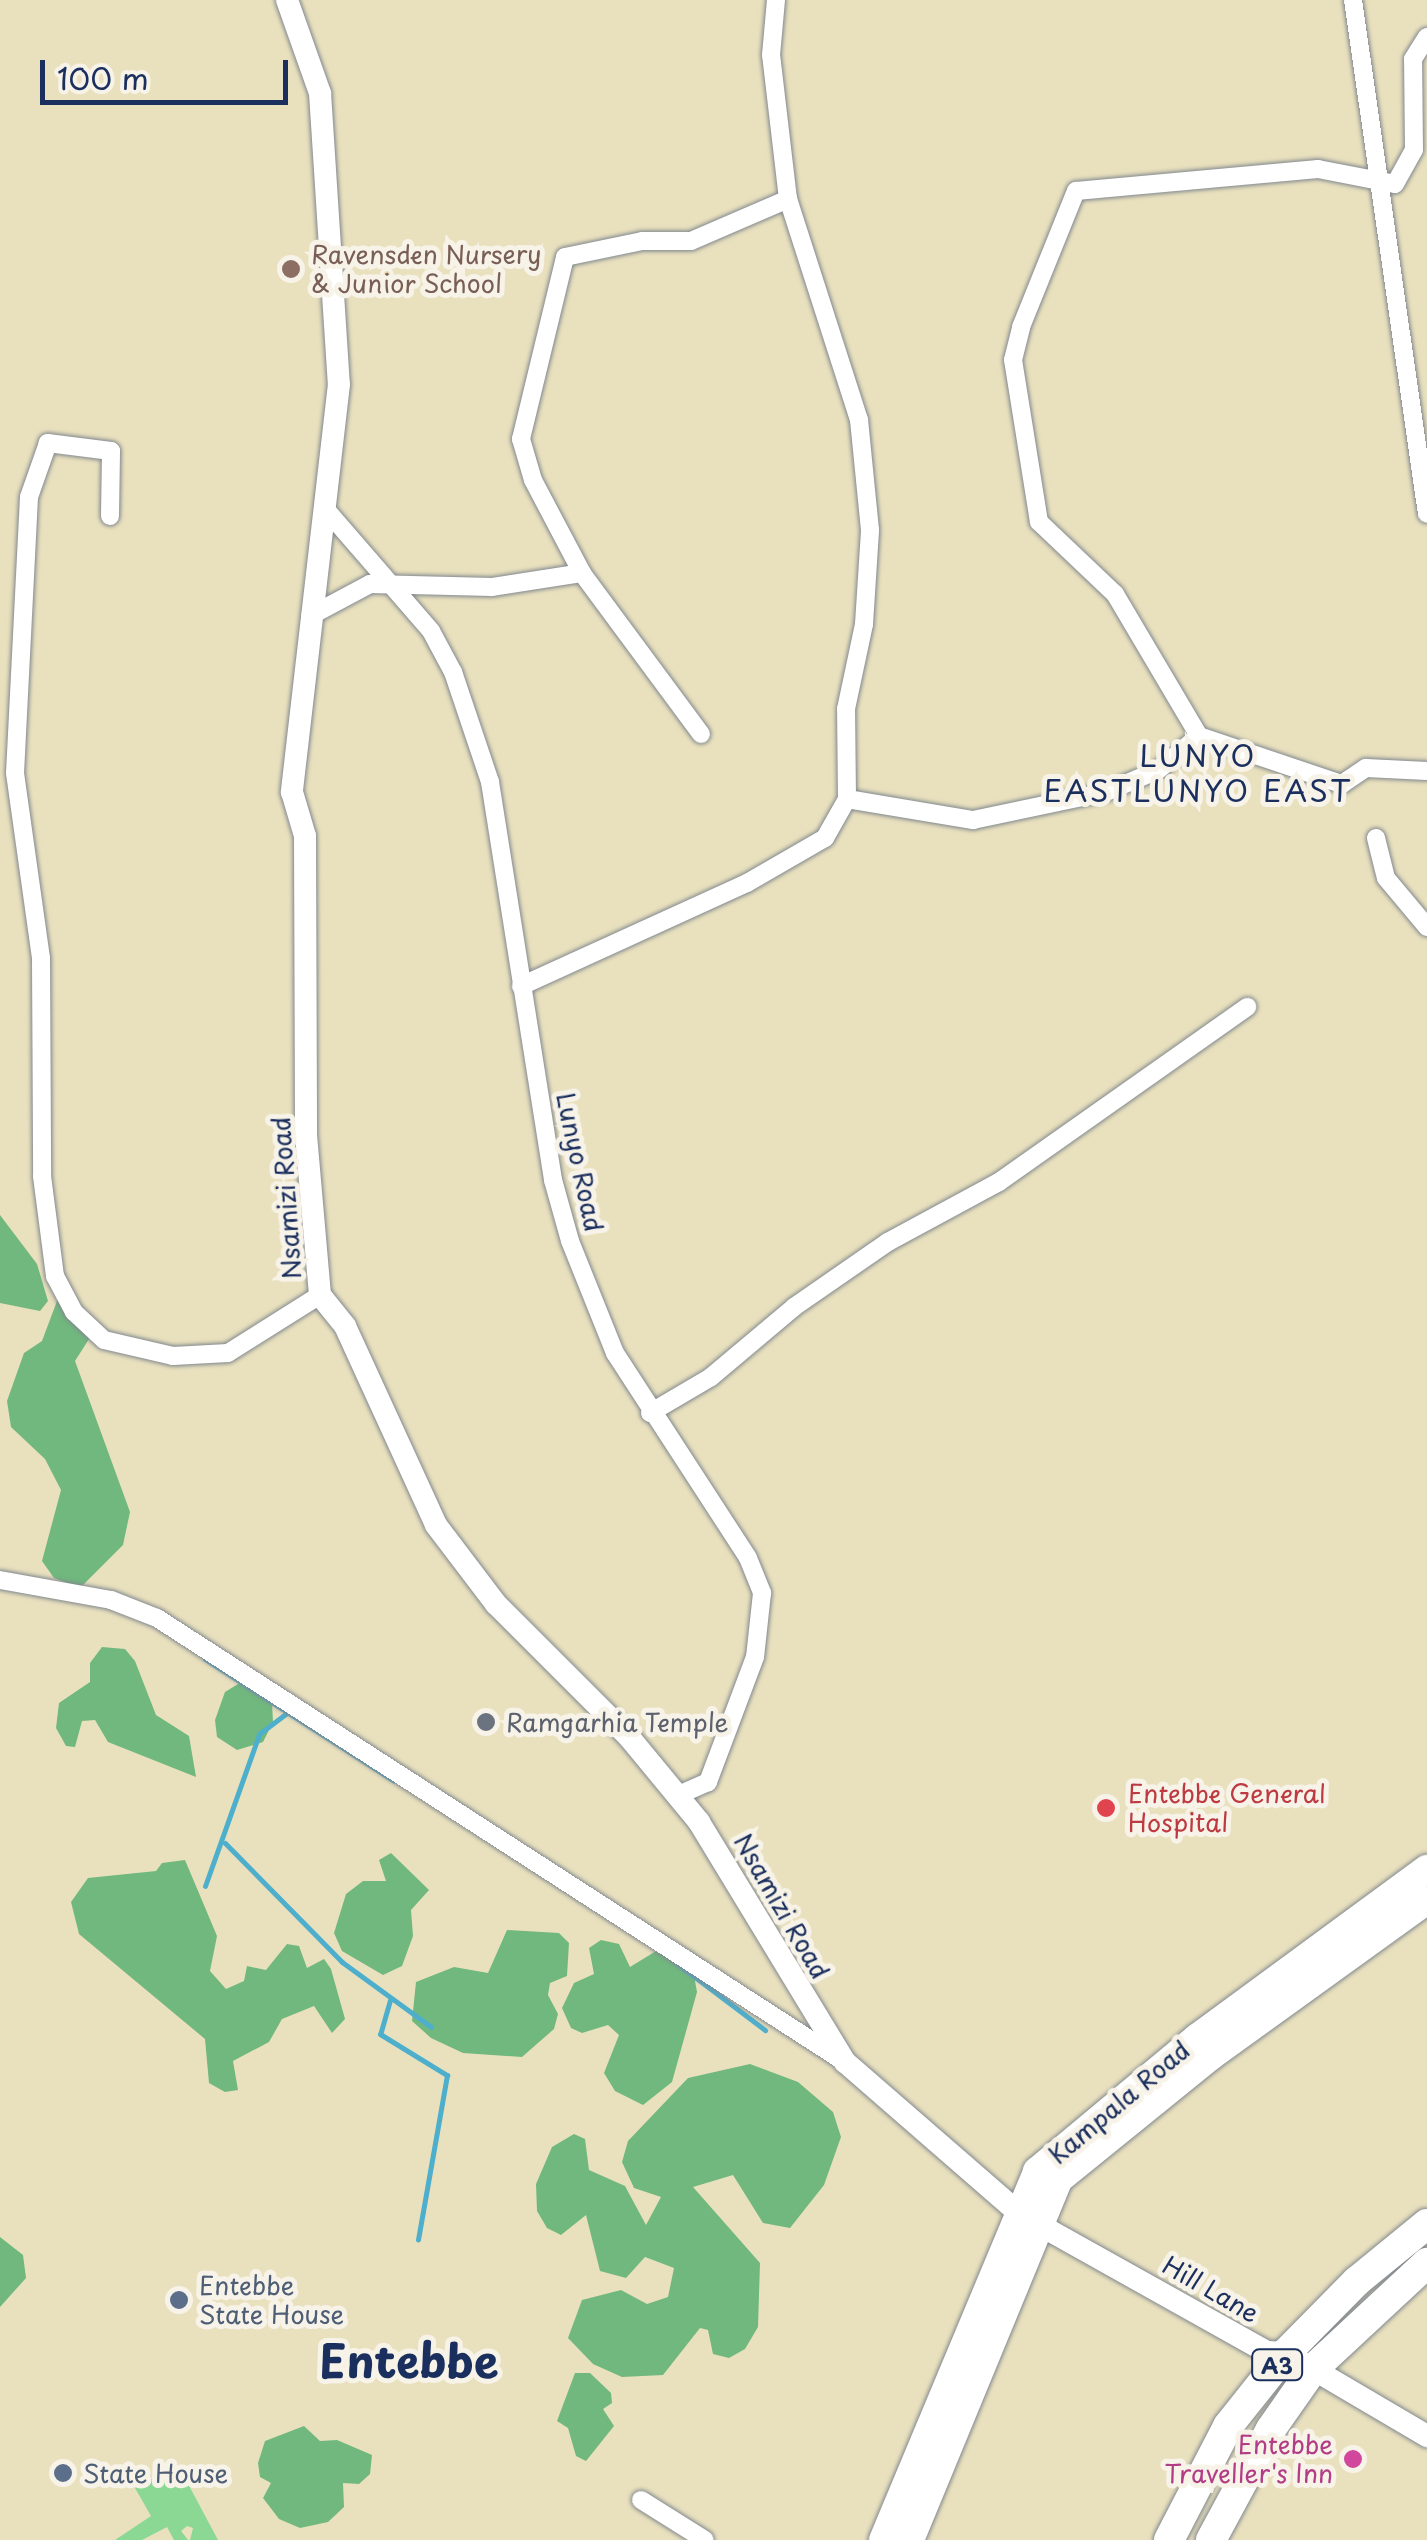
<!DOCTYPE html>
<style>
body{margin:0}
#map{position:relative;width:1427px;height:2540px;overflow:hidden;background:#e9e1be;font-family:"Playpen Sans",sans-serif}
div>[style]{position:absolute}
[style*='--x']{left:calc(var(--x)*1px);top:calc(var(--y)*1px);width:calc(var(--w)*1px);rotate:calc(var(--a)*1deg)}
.green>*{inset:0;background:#8bd794}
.forest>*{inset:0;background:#70b87e}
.stream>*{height:5px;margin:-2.5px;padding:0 2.5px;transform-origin:2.5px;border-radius:2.5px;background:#4eafcd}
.roads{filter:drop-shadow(0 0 2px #82888e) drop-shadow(0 0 2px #82888e)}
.minor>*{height:18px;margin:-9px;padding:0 9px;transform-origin:9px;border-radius:9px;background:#fff}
.tertiary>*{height:22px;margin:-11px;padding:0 11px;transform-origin:11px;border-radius:11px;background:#fff}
.secondary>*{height:28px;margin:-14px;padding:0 14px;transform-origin:14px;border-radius:14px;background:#fff}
.trunk>*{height:30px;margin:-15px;padding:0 15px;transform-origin:15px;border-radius:15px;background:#fff}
.dots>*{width:28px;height:28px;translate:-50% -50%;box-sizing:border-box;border:5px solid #f7f3e8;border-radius:50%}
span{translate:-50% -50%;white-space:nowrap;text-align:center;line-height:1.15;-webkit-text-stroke:10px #f7f3e8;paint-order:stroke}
.shield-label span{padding:2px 8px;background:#f7f3e8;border:2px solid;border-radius:8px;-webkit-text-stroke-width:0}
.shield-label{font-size:22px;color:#1b2f5e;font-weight:700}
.education-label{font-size:25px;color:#785e54}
.left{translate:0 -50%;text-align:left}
.street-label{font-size:25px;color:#1b2f5e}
.worship-label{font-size:25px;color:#5b616d}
.health-label{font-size:25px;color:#be3a42}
.service-label{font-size:25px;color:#4e5e75}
.hotel-label{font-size:25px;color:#b23c85}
.right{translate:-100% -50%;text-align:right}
.quarter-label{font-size:30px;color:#1b2f5e;letter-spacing:2.5px}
.town-label{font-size:45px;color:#1b2f5e;font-weight:700}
.scale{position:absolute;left:40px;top:60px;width:248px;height:45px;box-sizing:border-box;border:5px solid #1b2f5e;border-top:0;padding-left:12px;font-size:30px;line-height:35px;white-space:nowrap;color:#1b2f5e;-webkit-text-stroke:8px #f7f3e8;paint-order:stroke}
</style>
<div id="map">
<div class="green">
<div style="clip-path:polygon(178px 2465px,218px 2540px,190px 2540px,193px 2528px,187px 2526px,181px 2531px,188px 2540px,174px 2540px,167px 2527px,142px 2540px,115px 2540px,151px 2516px,135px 2488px)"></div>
</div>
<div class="forest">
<div style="clip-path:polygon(0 1215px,37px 1264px,48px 1301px,40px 1311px,0 1303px)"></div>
<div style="clip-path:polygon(60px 1293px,81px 1306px,96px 1328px,75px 1361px,130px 1512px,123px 1545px,80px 1588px,54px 1578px,42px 1561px,61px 1490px,45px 1459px,11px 1427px,7px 1401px,24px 1353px,42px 1341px)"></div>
<div style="clip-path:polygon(102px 1647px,125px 1649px,135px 1661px,156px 1715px,189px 1736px,196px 1777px,108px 1742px,95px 1720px,82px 1721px,75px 1747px,66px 1746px,56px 1728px,59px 1703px,90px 1682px,90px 1663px)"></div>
<div style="clip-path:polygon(238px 1684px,257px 1688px,272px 1703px,273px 1722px,263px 1742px,237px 1750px,217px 1737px,215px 1720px,225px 1692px)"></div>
<div style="clip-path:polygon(391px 1853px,429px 1890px,411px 1910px,413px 1936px,402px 1966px,383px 1975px,342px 1951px,334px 1933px,346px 1894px,363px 1881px,386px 1881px,379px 1860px)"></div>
<div style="clip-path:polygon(185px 1860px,217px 1936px,210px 1971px,226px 1989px,244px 1981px,247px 1966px,266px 1970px,287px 1944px,299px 1946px,307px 1968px,324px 1959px,331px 1969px,345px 2019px,332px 2033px,314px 2006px,282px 2019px,269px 2042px,233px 2061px,238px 2090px,225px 2092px,209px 2083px,205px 2039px,79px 1934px,71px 1902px,88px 1878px,156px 1871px,162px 1863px)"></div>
<div style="clip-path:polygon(507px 1930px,559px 1933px,569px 1943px,567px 1976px,550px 1983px,548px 1995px,558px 2014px,554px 2029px,522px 2057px,463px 2053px,431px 2038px,412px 2021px,416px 1982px,454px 1967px,488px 1973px)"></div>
<div style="clip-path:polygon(601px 1940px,619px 1944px,630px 1967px,661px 1948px,693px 1970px,697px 1992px,672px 2082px,643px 2105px,615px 2091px,604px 2073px,619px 2035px,608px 2025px,582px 2033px,571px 2028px,562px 2008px,574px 1983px,594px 1974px,589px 1948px)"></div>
<div style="clip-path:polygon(750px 2064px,798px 2082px,833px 2112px,841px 2137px,824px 2185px,790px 2228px,763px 2223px,733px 2175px,693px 2187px,760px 2263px,758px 2327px,745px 2349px,729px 2358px,713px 2354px,708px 2330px,700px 2328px,663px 2375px,622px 2377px,593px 2364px,568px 2338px,582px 2300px,621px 2290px,647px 2304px,668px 2297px,674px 2268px,645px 2257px,626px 2278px,600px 2271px,586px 2215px,561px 2235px,547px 2228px,537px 2211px,536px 2184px,552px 2147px,574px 2134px,585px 2139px,589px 2170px,625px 2186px,646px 2225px,661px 2197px,634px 2188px,622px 2162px,628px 2141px,688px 2078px)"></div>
<div style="clip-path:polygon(0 2237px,23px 2255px,26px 2278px,0 2307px)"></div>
<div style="clip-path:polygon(575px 2373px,590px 2373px,611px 2393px,612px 2403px,603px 2409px,614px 2426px,586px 2461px,576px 2456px,568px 2428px,557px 2421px)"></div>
<div style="clip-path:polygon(304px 2426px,320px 2441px,337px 2440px,372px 2455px,370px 2474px,359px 2484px,343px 2483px,344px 2507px,328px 2522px,300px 2528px,279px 2519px,263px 2498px,271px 2483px,260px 2477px,258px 2463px,265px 2441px)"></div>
</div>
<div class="stream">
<div style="--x:205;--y:1659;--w:224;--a:32.8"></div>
<div style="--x:225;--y:1843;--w:167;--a:45.5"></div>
<div style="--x:342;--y:1962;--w:110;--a:36.1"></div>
<div style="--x:205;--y:1886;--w:161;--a:-70.4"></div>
<div style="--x:259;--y:1734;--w:34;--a:-37"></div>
<div style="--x:675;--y:1962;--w:113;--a:37.1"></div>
<div style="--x:390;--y:2000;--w:35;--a:106"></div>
<div style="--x:380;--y:2034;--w:79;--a:31.5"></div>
<div style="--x:447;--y:2075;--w:167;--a:100"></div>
</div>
<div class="roads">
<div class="minor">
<div style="--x:1353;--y:0;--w:519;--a:81.81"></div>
<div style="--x:328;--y:512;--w:157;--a:49.1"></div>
<div style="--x:431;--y:631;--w:47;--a:61.8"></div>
<div style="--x:453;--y:672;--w:116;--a:71.4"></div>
<div style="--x:490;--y:782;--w:403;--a:81"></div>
<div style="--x:553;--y:1180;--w:63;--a:74.4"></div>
<div style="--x:570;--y:1241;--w:121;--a:68.1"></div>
<div style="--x:615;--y:1353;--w:244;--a:57"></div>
<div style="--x:748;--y:1558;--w:38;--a:68"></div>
<div style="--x:762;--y:1593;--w:64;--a:96.2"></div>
<div style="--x:755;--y:1657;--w:134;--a:110.6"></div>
<div style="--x:708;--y:1782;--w:34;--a:156"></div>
<div style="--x:110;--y:516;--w:65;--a:-89.1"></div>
<div style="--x:111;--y:451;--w:64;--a:-172.8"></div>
<div style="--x:48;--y:443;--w:57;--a:109.4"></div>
<div style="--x:29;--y:497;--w:276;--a:92.9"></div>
<div style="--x:15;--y:773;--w:187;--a:82"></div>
<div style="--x:41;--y:958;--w:218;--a:89.7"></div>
<div style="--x:42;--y:1176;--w:101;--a:82.6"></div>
<div style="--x:55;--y:1276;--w:41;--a:62.2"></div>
<div style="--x:74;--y:1312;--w:41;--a:43"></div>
<div style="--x:104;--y:1340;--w:71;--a:13.1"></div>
<div style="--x:173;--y:1356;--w:55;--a:-3.1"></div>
<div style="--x:228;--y:1353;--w:109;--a:-32.2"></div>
<div style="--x:310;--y:616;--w:68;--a:-28.1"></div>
<div style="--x:370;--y:584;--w:122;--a:1.4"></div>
<div style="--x:492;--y:587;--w:91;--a:-8.8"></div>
<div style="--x:701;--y:734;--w:200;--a:-126.5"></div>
<div style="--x:582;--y:573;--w:105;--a:-117.8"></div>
<div style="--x:533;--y:480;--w:43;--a:-106.3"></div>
<div style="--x:521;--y:439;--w:187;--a:-76.4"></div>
<div style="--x:565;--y:257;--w:79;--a:-11.7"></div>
<div style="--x:642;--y:241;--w:49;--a:0"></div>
<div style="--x:691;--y:241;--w:106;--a:-23.4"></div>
<div style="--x:1199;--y:736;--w:165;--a:-120.6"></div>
<div style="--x:1115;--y:594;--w:105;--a:-136.5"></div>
<div style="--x:1039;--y:522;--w:164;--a:-99.1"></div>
<div style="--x:1013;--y:360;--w:34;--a:-76"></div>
<div style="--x:1021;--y:327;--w:147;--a:-68"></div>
<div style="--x:1076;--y:191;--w:243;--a:-5.2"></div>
<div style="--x:1318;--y:169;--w:78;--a:11"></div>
<div style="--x:1395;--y:184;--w:39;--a:-61"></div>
<div style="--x:1414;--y:150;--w:91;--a:-90.6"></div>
<div style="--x:1413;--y:59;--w:26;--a:-58"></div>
<div style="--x:847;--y:799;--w:128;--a:9.5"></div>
<div style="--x:973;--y:820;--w:136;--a:-11.9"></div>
<div style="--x:1106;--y:792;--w:56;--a:-22.9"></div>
<div style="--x:1158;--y:770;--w:53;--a:-39.7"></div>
<div style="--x:1199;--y:736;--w:151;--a:18.6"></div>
<div style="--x:1342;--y:784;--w:29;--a:-34"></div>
<div style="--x:1366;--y:768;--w:61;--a:2.8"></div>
<div style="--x:1376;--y:838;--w:41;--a:76"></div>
<div style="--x:1386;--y:878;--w:64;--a:50.1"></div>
<div style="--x:521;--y:986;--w:248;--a:-24.5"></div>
<div style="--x:747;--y:883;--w:90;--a:-30"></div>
<div style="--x:825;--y:838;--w:45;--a:-60.6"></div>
<div style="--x:847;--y:799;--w:90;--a:-90.6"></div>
<div style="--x:846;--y:709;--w:87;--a:-78"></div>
<div style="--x:864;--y:624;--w:94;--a:-86.3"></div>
<div style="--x:870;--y:530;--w:111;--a:-95.7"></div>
<div style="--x:859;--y:420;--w:232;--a:-107.8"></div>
<div style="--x:788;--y:199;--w:145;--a:-96.7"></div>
<div style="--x:771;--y:55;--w:55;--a:-84.8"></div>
<div style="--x:650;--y:1413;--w:71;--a:-30.5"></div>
<div style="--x:711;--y:1377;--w:109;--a:-40.1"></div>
<div style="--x:794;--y:1307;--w:114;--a:-34.7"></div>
<div style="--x:888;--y:1242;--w:126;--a:-28.4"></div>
<div style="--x:999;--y:1182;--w:304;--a:-35.2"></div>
<div style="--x:0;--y:1580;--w:113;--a:10.2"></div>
<div style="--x:111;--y:1600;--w:49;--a:21.4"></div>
<div style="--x:157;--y:1618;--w:817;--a:32.85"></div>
<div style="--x:641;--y:2500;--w:75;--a:32"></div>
</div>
<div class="tertiary">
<div style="--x:287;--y:0;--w:99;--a:70.5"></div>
<div style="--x:320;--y:93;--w:292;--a:86.3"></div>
<div style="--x:339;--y:384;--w:411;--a:96.6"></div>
<div style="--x:292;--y:792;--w:46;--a:73.5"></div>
<div style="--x:305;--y:836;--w:299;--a:89.8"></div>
<div style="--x:306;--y:1135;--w:161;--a:85"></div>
<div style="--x:320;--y:1295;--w:40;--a:51"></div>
<div style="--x:345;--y:1326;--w:219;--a:65.4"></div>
<div style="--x:436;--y:1525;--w:99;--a:52.8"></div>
<div style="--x:496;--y:1604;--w:188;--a:45"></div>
<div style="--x:629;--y:1737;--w:110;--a:50.5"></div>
<div style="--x:699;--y:1822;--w:281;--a:58.7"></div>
<div style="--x:845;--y:2062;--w:232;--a:41"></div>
<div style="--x:1020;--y:2214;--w:283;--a:29.2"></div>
<div style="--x:1267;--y:2352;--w:19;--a:3"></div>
<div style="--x:1286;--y:2353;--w:164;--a:30.5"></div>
</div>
<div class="secondary">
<div style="--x:883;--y:2540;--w:400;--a:-67.3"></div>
<div style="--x:1037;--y:2171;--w:209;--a:-39.8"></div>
<div style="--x:1198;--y:2037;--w:284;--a:-36.3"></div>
<div style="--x:910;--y:2540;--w:391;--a:-67.6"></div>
<div style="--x:1059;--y:2179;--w:196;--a:-39"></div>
<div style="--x:1211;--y:2056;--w:266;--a:-35.8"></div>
</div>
<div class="trunk">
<div style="--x:1169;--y:2540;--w:128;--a:-62.6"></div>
<div style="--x:1228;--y:2426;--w:93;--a:-51.5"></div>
<div style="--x:1286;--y:2353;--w:101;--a:-45.4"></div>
<div style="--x:1357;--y:2281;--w:90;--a:-39.2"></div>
<div style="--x:1211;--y:2540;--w:126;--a:-61.6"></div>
<div style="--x:1271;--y:2429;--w:73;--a:-55"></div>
<div style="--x:1313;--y:2369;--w:156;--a:-42.9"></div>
</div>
</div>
<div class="dots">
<div style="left:291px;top:269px;background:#8d6e63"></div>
<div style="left:486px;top:1722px;background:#6b7280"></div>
<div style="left:1106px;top:1808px;background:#e0444e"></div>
<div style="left:179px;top:2300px;background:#5c6f8a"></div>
<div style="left:1353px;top:2459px;background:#d1479c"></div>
<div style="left:63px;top:2473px;background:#5c6f8a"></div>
</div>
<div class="shield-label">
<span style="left:1277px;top:2365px">A3</span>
</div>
<div class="education-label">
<span class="left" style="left:311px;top:269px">Ravensden Nursery<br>&amp; Junior School</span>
</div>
<div class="street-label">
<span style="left:580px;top:1162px;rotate:78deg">Lunyo Road</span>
<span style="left:286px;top:1198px;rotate:-94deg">Nsamizi Road</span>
<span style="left:782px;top:1906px;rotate:60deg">Nsamizi Road</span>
<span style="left:1119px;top:2102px;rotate:-40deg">Kampala Road</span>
<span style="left:1211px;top:2289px;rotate:30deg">Hill Lane</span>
</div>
<div class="worship-label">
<span class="left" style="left:506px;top:1722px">Ramgarhia Temple</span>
</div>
<div class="health-label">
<span class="left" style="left:1128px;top:1808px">Entebbe General<br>Hospital</span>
</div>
<div class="service-label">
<span class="left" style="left:199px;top:2300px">Entebbe<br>State House</span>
<span class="left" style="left:83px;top:2473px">State House</span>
</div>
<div class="hotel-label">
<span class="right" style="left:1333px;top:2459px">Entebbe<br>Traveller's Inn</span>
</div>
<div class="quarter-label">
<span style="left:1198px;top:772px">LUNYO<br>EASTLUNYO EAST</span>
</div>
<div class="town-label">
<span style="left:409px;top:2360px">Entebbe</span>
</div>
<div class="scale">100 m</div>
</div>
